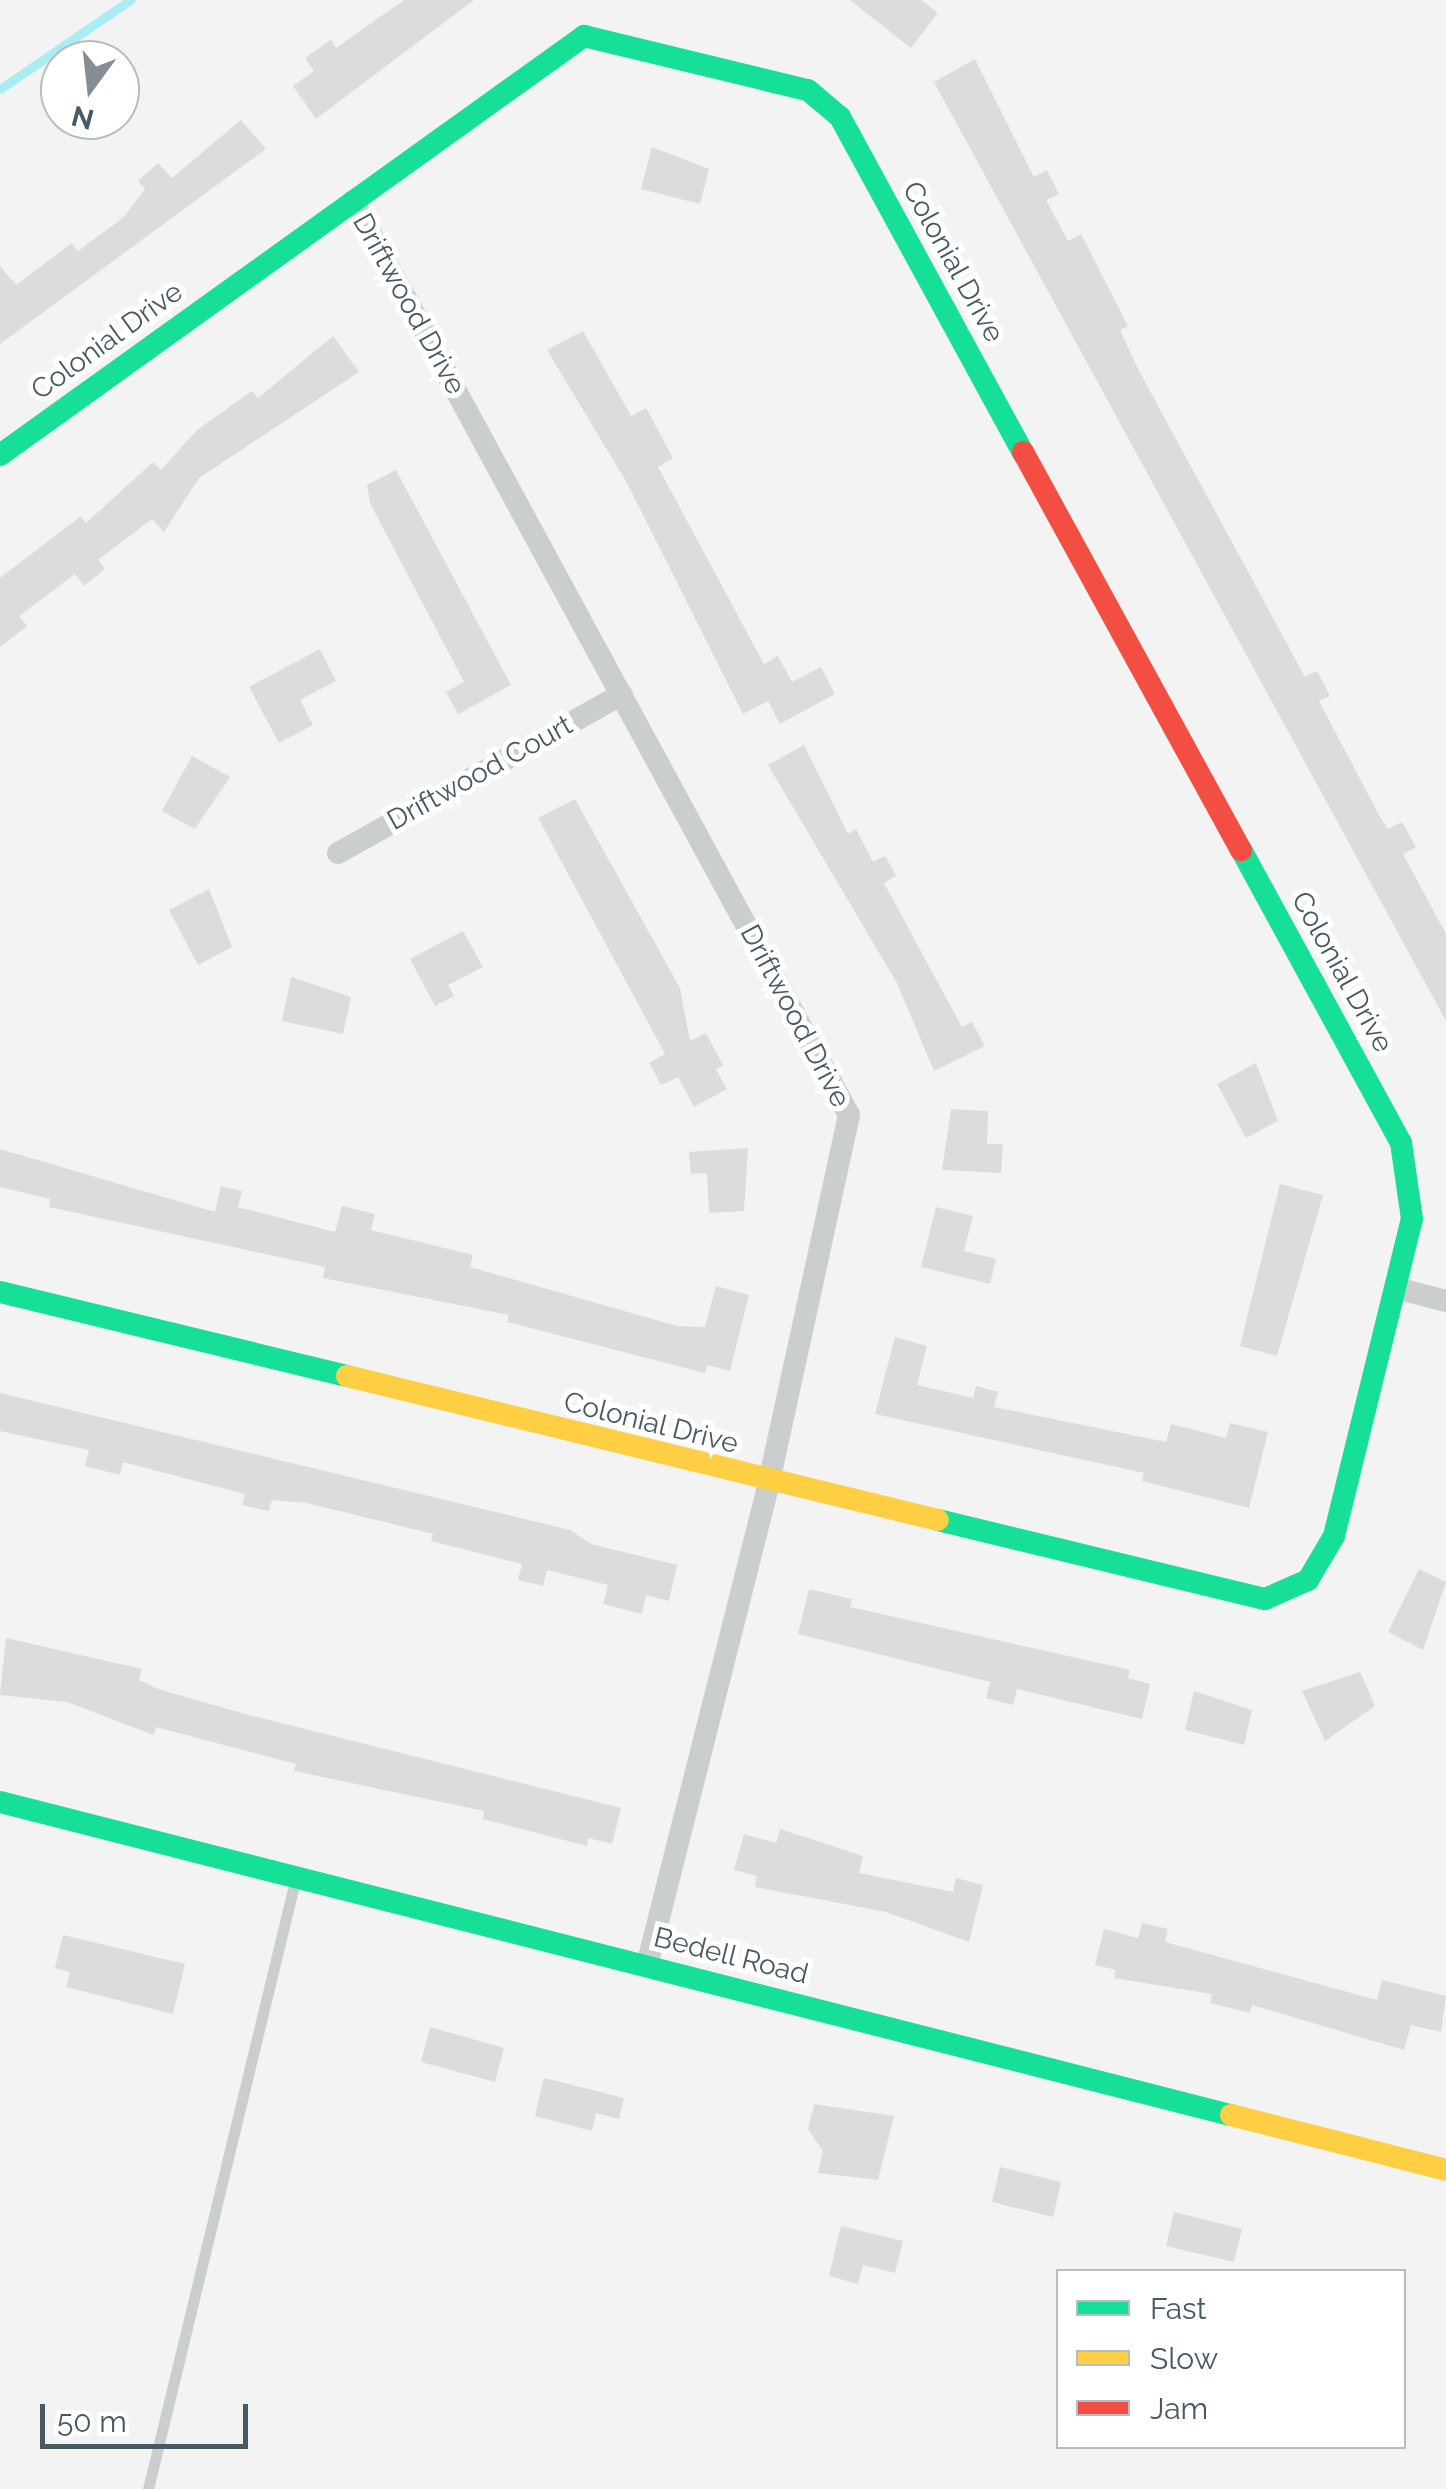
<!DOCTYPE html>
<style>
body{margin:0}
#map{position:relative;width:1446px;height:2489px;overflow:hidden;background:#f4f3f3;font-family:Raleway,sans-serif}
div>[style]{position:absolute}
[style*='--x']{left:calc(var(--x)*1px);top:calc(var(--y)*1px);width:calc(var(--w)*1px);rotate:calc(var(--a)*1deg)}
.stream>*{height:9px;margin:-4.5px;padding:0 4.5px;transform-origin:4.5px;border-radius:4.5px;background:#a9edf3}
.building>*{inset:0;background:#dbdcdc}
.lane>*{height:11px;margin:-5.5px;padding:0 5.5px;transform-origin:5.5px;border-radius:5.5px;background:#cacecf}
.street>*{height:22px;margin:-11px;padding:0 11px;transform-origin:11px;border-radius:11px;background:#cacecf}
.fast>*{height:22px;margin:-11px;padding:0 11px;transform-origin:11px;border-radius:11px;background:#16e098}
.slow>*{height:22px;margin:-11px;padding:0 11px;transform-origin:11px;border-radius:11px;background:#ffcf43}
.jam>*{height:22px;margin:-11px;padding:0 11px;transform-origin:11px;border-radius:11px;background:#f24e42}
span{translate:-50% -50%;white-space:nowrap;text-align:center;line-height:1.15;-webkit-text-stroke:10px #fff;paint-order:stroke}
.street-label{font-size:28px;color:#485962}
.legend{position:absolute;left:1056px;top:2269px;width:350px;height:180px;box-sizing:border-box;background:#fff;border:2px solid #b6bdc0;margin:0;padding:12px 18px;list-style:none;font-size:30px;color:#485962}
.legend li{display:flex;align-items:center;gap:20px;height:50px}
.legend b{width:50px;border:2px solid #b6bdc0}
.north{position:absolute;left:40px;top:40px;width:100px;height:100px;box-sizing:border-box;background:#fff;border:2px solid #b6bdc0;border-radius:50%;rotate:195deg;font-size:28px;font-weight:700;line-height:40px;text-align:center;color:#485962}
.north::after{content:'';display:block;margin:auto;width:35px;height:45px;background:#848f95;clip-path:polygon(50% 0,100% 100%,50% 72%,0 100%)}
.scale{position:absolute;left:40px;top:2404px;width:208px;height:45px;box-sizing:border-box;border:5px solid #485962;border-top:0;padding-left:12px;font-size:30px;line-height:35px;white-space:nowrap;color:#485962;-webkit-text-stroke:8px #fff;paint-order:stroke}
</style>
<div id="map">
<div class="stream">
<div style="--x:0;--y:89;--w:158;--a:-34.4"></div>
</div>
<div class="building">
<div style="clip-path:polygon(404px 0,474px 0,316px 119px,293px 86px,314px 71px,305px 58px,331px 40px,336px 48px)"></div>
<div style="clip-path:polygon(850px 0,921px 0,938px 13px,911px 48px)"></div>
<div style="clip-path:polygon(975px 59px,1034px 177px,1047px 170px,1059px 194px,1046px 200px,1068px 241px,1081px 234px,1128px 326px,1120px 330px,1137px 367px,1305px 677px,1317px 671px,1330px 696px,1319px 701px,1379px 815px,1388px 829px,1402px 822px,1416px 847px,1403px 854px,1446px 934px,1446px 1021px,934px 82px)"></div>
<div style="clip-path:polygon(241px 120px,266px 149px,0 344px,0 266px,16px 285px,72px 243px,78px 251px,123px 218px,145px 189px,138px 181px,158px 163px,172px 178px)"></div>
<div style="clip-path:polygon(652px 147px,709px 169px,700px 204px,641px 189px)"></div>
<div style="clip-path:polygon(583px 331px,631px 416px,646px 408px,673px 458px,658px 467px,764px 664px,778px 656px,792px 682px,821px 667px,835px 694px,780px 724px,768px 701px,743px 714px,627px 483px,547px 350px)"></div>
<div style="clip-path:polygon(333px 336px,359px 372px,199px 478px,164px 532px,152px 519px,98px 560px,105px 569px,84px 586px,75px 574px,19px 616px,27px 626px,0 647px,0 578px,81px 516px,86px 523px,153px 462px,161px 470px,197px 430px,252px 391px,258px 398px)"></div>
<div style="clip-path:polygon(396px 470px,511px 685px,458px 714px,446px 692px,464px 682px,370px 503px,367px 485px)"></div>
<div style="clip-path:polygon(320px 649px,336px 681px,300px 700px,313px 725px,279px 743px,249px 687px)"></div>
<div style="clip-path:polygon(804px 745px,848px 834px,856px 829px,873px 862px,885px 856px,896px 876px,884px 883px,962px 1027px,972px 1022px,985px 1046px,934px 1071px,897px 983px,768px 765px)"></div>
<div style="clip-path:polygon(192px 756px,230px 777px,195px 829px,162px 811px)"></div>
<div style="clip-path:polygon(575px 799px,680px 988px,690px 1041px,706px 1033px,723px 1065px,716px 1069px,727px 1089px,694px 1107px,678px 1077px,661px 1085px,649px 1063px,665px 1054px,538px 818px)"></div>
<div style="clip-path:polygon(209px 889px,232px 947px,198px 965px,169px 910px)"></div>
<div style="clip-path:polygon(463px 931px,483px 967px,448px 985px,454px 996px,435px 1006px,410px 959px)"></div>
<div style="clip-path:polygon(291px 977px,351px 997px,343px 1034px,282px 1021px)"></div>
<div style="clip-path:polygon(1256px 1063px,1278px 1121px,1246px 1138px,1217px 1084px)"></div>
<div style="clip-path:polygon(951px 1109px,988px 1111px,987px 1144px,1003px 1144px,1001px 1173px,942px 1170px)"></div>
<div style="clip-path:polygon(748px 1148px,744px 1211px,709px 1213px,707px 1173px,691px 1174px,689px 1152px)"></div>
<div style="clip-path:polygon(0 1149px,215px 1212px,221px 1186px,242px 1191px,238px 1207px,335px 1232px,342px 1206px,375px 1214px,371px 1230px,473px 1255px,470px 1267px,677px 1326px,705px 1327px,716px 1286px,749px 1295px,730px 1371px,707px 1365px,705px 1373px,507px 1322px,509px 1315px,323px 1278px,325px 1267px,49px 1207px,50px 1199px,0 1187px)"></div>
<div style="clip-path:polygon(1280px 1184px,1323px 1195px,1277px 1356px,1240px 1346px)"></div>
<div style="clip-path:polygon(936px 1207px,973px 1216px,964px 1251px,996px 1259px,990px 1284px,921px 1267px)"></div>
<div style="clip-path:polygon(895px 1337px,927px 1346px,917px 1385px,973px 1398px,976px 1386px,998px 1392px,994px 1407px,1166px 1442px,1171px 1424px,1226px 1438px,1230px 1423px,1268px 1432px,1249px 1508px,1142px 1481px,1144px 1473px,875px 1414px)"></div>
<div style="clip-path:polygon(0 1393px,570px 1530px,591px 1544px,677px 1565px,669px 1601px,646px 1595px,642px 1614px,603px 1604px,608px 1585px,547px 1570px,543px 1586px,518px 1580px,522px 1564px,431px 1541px,433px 1534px,307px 1503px,272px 1500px,269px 1511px,242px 1505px,245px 1494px,123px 1462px,120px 1475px,85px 1466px,89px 1450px,0 1431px)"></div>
<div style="clip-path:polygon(1419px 1569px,1446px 1582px,1423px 1650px,1388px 1632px)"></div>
<div style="clip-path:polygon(809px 1589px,852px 1599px,850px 1607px,1130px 1670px,1128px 1678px,1150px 1684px,1142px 1719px,1017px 1689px,1013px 1705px,986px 1698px,990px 1682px,798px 1634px)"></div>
<div style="clip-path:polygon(6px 1638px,142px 1669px,139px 1680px,158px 1689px,249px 1715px,621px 1808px,612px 1844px,588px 1838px,587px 1846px,483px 1819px,484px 1811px,294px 1771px,296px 1764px,156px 1727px,154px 1735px,67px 1702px,0 1695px)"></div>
<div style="clip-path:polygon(1360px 1672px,1375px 1706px,1325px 1741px,1302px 1691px)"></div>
<div style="clip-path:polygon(1194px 1691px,1252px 1710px,1244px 1745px,1185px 1730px)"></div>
<div style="clip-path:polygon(780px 1829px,863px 1856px,859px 1873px,953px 1892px,956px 1878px,983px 1885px,969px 1942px,886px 1912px,755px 1887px,757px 1876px,734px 1870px,744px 1834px,776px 1843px)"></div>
<div style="clip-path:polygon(1142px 1923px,1168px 1929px,1165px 1942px,1377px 2000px,1382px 1980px,1446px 1996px,1441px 2032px,1411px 2025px,1404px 2050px,1252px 2005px,1250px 2013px,1210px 2003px,1212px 1994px,1114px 1978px,1116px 1970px,1095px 1965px,1104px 1929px,1138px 1938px)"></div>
<div style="clip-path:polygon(63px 1935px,185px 1964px,173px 2014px,66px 1987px,70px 1972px,55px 1968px)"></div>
<div style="clip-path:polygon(430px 2027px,504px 2048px,495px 2082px,421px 2062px)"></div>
<div style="clip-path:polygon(544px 2078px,624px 2098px,619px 2119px,596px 2113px,592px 2131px,535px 2116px)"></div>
<div style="clip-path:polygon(814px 2104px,894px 2116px,878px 2180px,818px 2173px,823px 2151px,808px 2129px)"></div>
<div style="clip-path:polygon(1000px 2167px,1061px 2182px,1053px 2217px,992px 2202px)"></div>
<div style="clip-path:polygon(1174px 2212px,1242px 2229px,1234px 2262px,1166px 2246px)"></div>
<div style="clip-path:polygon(841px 2226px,903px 2241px,895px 2273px,863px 2265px,858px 2284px,829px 2276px)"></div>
</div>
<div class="lane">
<div style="--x:148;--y:2489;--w:626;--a:-76.41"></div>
</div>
<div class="street">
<div style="--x:353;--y:201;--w:1040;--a:61.51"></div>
<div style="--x:849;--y:1115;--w:377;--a:102.3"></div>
<div style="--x:769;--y:1483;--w:497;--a:104.2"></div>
<div style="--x:338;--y:853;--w:325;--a:-29.2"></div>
<div style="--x:1396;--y:1288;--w:52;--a:14.6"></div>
</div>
<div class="fast">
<div style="--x:0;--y:455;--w:719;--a:-35.66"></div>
<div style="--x:584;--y:36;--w:230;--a:13.6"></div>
<div style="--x:808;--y:90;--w:42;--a:40.2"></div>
<div style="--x:840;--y:117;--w:382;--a:61.4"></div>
<div style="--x:0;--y:1292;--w:357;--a:13.6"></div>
<div style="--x:938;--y:1520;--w:336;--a:13.6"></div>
<div style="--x:1265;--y:1599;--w:47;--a:-23.8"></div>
<div style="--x:1308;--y:1580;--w:51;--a:-59.4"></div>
<div style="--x:1334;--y:1536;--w:326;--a:-76.2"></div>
<div style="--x:1412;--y:1219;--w:77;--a:-98.2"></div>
<div style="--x:1401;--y:1143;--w:334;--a:-118.6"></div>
<div style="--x:0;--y:1802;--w:1270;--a:14.27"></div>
</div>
<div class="slow">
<div style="--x:347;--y:1376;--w:608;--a:13.69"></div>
<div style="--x:1231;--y:2115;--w:222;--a:14.3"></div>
</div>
<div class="jam">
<div style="--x:1023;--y:452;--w:454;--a:61.3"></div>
</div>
<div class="street-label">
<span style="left:953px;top:262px;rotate:61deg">Colonial Drive</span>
<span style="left:409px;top:304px;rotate:61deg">Driftwood Drive</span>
<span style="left:107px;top:341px;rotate:-36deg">Colonial Drive</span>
<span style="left:480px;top:773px;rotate:-29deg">Driftwood Court</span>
<span style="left:1342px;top:972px;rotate:61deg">Colonial Drive</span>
<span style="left:795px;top:1016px;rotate:62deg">Driftwood Drive</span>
<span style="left:651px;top:1423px;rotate:14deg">Colonial Drive</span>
<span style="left:731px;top:1956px;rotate:14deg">Bedell Road</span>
</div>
<ul class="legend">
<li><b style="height:12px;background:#16e098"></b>Fast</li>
<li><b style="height:12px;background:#ffcf43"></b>Slow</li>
<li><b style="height:12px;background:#f24e42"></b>Jam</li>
</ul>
<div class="north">N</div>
<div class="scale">50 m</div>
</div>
